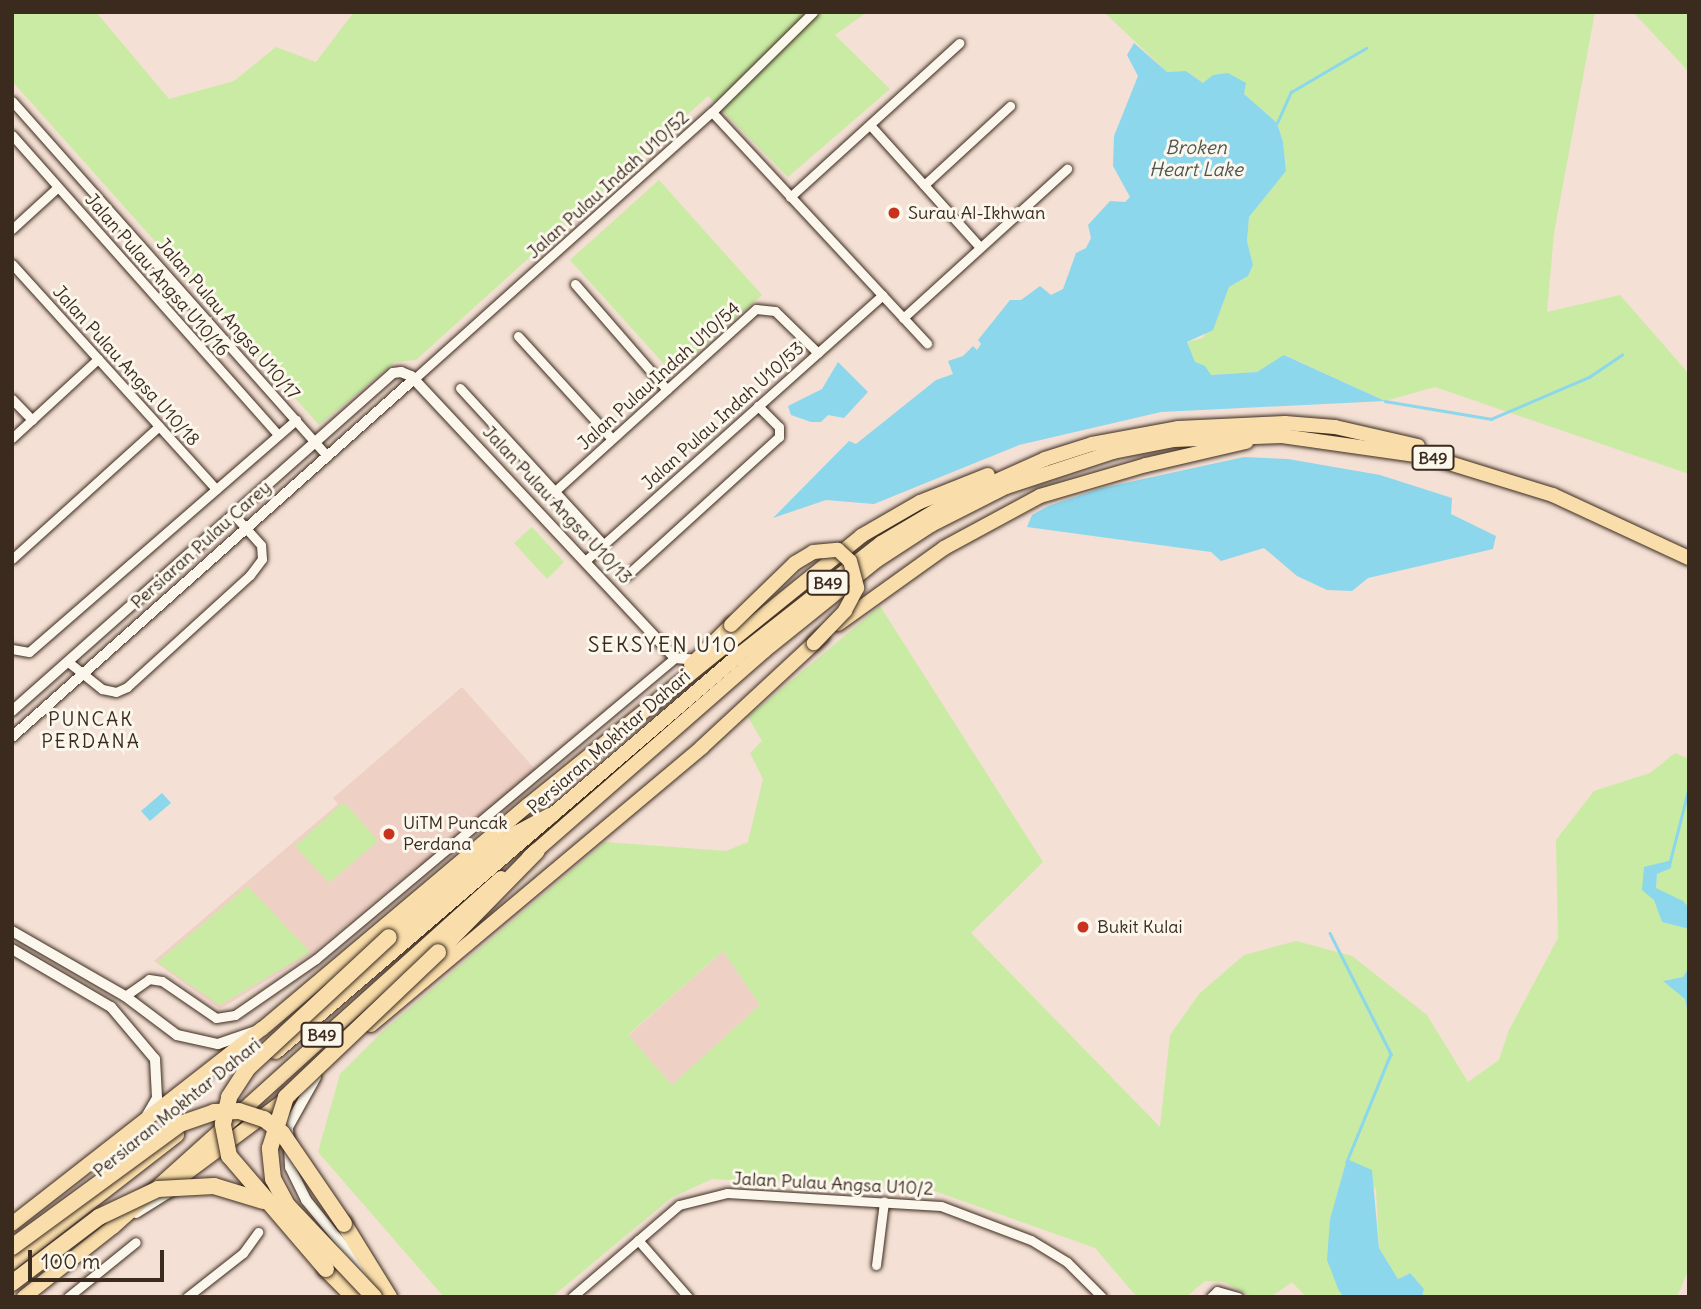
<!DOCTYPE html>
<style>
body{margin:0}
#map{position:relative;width:1701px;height:1309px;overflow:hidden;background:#f4e0d4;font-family:Delius,sans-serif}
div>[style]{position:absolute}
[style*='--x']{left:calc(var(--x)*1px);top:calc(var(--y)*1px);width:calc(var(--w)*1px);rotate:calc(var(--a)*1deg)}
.built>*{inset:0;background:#efd0c4}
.green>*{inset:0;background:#c9eba4}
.water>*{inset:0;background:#8cd7ec}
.stream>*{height:2.5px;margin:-1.25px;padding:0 1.25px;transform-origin:1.25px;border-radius:1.25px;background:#8cd7ec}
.roads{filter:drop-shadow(0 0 2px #3b2a1e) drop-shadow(0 0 2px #3b2a1e)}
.minor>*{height:9px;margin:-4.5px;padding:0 4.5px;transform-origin:4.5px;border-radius:4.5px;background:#fbf7ec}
.tertiary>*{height:10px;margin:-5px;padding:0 5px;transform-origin:5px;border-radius:5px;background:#fbf7ec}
.primary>*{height:14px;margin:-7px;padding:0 7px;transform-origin:7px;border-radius:7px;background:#f9deab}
.motorway>*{height:16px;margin:-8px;padding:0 8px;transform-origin:8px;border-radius:8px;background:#f9deab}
.bridges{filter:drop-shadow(0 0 2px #3b2a1e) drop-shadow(0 0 2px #3b2a1e)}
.primary-bridge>*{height:14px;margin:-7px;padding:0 7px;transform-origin:7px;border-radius:7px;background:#f9deab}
.motorway-bridge>*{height:16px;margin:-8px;padding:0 8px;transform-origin:8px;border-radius:8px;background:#f9deab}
.dots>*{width:19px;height:19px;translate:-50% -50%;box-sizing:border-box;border:4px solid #fbf7ec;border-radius:50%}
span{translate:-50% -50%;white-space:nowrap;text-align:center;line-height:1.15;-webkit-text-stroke:6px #fbf7ec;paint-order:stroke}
.shield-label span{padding:2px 5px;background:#fbf7ec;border:2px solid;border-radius:5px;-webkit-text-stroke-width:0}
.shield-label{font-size:16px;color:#3b2a1e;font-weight:700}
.street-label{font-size:18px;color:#3b2a1e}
.poi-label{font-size:18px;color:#3b2a1e}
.left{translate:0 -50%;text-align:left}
.water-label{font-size:19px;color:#4f5552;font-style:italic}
.neighbourhood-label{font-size:19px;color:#3b2a1e;letter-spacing:2px}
.quarter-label{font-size:21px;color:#3b2a1e;letter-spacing:2px}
.frame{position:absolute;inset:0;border:14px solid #3b2a1e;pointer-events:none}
.scale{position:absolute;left:28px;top:1250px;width:136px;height:32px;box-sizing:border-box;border:4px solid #3b2a1e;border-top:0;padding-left:9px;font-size:21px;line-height:24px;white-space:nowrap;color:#3b2a1e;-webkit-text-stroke:5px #fbf7ec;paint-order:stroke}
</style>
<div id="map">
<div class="built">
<div style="clip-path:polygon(462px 687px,542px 777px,427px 873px,419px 864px,312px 953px,220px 1009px,154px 961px,338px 804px,333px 798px)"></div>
<div style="clip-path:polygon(723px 951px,760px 1005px,673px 1086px,628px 1036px)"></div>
</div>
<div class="green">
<div style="clip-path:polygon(12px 12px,96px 12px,169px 99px,234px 81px,276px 47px,316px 62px,354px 12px,867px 12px,835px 35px,890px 89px,788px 177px,708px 96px,416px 360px,395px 362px,319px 425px,12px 81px)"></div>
<div style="clip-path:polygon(1104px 12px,1595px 12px,1554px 233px,1547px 312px,1620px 295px,1689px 374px,1689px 474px,1435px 387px,1385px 401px,1285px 355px,1257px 372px,1210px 375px,1195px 363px,1187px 342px,1203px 338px,1229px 287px,1248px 276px,1253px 265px,1247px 241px,1249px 217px,1286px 171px,1283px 142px,1277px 123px,1244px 94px,1203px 83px,1186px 71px,1167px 72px)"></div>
<div style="clip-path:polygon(1633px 12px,1689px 12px,1689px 72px)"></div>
<div style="clip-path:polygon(659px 180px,762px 295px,673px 374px,570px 260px)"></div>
<div style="clip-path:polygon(532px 527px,564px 562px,547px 579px,514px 543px)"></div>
<div style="clip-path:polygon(evenodd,880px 606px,1043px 862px,971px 933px,1160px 1127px,1170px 1035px,1199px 994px,1244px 955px,1296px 941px,1352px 956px,1427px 1015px,1468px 1082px,1499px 1060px,1509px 1030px,1558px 938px,1556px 840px,1594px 791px,1650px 773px,1675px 753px,1689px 759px,1689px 908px,1656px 888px,1657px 874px,1644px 867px,1662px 922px,1689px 929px,1689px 967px,1683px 977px,1664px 981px,1685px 999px,1689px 1016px,1689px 1268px,1677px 1297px,1422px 1297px,1424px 1289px,1409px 1273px,1398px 1279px,1379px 1248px,1376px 1189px,1348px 1159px,1330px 1219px,1339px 1291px,1344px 1297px,1306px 1297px,1292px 1282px,1271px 1297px,1251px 1297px,1224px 1282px,1205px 1281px,1186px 1297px,1137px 1297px,1095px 1248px,929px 1189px,712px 1179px,671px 1198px,552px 1297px,444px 1297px,318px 1152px,340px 1074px,384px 1030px,605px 842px,726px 851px,748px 842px,763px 779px,750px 753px,762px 741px,748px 717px,880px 606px,723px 951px,760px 1005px,672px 1085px,628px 1035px,723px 951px)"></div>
<div style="clip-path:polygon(341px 804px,347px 805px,378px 841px,329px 883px,295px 846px)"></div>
<div style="clip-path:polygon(248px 886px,310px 952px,220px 1005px,157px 962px)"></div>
</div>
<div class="water">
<div style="clip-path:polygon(1134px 43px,1167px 72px,1186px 71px,1203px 83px,1213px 75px,1228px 73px,1246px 83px,1244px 94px,1277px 123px,1283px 142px,1286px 171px,1249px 217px,1247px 241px,1253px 265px,1248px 276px,1229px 287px,1213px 330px,1187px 342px,1195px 362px,1205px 366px,1211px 375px,1257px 372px,1284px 355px,1385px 401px,1161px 412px,1019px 445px,874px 504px,826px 500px,773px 518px,849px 441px,856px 444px,936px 380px,953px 374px,948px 361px,963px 356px,973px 346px,977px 350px,981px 344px,978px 340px,1010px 300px,1021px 300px,1040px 286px,1051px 295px,1063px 289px,1076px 253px,1086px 248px,1091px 238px,1088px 225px,1110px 201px,1125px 202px,1130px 197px,1113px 166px,1114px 136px,1138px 76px,1127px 55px)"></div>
<div style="clip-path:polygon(838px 362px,868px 392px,844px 418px,828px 415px,821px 422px,811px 422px,791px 415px,788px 406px,822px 389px)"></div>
<div style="clip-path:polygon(1244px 457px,1288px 459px,1380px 475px,1452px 498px,1451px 514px,1496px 536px,1493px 549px,1368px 578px,1352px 591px,1327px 590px,1297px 576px,1264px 548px,1221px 561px,1211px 552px,1027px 527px,1032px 515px,1048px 506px,1102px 488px)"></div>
<div style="clip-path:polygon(162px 793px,171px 803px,150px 821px,141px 811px)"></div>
<div style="clip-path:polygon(1672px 860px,1671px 868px,1657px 874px,1656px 888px,1683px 901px,1689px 908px,1689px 929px,1662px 922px,1654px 900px,1642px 890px,1644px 867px)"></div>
<div style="clip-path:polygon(1689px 967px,1689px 1016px,1685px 999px,1663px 981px,1683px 977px)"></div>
<div style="clip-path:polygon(1347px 1159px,1372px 1170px,1379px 1248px,1398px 1279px,1410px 1273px,1424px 1289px,1422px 1297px,1344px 1297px,1339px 1291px,1327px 1260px,1330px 1219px)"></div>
</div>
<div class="stream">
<div style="--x:1277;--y:123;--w:34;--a:-66"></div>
<div style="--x:1291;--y:92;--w:87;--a:-30.4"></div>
<div style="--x:1385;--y:401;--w:108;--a:9.6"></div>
<div style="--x:1491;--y:419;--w:107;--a:-23.2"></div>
<div style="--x:1589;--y:377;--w:40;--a:-34"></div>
<div style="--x:1670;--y:861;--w:76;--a:-75.6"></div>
<div style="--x:1330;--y:933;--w:136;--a:63.2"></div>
<div style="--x:1391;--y:1054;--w:117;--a:112.2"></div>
</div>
<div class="roads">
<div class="minor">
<div style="--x:12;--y:101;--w:475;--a:48.4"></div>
<div style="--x:712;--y:112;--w:142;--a:-44.7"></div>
<div style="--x:870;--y:125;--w:164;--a:48"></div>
<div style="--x:12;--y:135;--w:401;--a:48.4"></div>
<div style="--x:924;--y:185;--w:117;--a:-42.6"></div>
<div style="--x:790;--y:197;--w:229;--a:-42.3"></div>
<div style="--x:12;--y:229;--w:62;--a:-42.4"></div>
<div style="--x:12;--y:264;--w:304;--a:47.8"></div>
<div style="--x:575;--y:284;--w:140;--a:49"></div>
<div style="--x:903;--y:318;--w:222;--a:-42.3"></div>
<div style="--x:518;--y:336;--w:139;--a:47.6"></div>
<div style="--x:414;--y:379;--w:400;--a:-41.9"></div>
<div style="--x:712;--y:112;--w:316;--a:47.1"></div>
<div style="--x:460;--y:388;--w:212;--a:47.5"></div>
<div style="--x:12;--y:399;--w:29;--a:46"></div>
<div style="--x:12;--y:438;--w:117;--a:-42.6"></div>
<div style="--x:555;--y:491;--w:271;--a:-42.2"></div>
<div style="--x:756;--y:309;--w:19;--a:6"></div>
<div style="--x:775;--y:311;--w:60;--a:44.3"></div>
<div style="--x:12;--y:559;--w:198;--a:-42.1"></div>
<div style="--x:585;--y:561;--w:399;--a:-41.8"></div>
<div style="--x:626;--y:576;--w:207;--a:-42.3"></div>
<div style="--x:779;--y:437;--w:10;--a:-90"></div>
<div style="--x:779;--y:427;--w:30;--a:-135"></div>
<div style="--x:12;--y:649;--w:17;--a:10"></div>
<div style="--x:29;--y:652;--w:354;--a:-41"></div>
<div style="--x:67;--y:661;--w:45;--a:38.7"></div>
<div style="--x:102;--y:689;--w:14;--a:12"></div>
<div style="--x:116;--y:692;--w:12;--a:-24"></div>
<div style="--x:127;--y:687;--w:166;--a:-42.3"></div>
<div style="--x:250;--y:575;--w:20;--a:-53"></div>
<div style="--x:262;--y:559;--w:14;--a:-94"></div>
<div style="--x:261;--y:545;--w:40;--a:-132"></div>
<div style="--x:125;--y:996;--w:29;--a:-35"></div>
<div style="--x:149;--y:979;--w:13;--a:9"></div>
<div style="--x:162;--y:981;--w:65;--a:34.4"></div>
<div style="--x:216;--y:1018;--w:19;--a:-9"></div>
<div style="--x:235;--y:1015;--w:98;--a:-34.7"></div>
<div style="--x:316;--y:959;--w:468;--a:-40"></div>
<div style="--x:638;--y:1240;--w:76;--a:48.7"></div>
<div style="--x:876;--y:1265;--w:64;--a:-82.8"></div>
<div style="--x:68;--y:1297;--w:87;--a:-39"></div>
<div style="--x:187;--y:1297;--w:71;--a:-38.2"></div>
<div style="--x:243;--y:1253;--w:26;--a:-54"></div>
<div style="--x:572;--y:1297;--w:141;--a:-40.7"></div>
<div style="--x:679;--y:1205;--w:49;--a:-14"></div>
<div style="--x:727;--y:1193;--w:214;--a:3.5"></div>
<div style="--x:941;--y:1206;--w:96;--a:20.7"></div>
<div style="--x:1031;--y:1240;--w:42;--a:31.4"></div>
<div style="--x:1067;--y:1262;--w:49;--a:45"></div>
<div style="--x:1211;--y:1297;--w:8;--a:-45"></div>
<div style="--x:1217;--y:1291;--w:22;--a:16"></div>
</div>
<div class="tertiary">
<div style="--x:12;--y:711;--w:509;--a:-41.58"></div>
<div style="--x:393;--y:373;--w:8;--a:-7"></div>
<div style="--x:401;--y:372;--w:11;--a:22"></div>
<div style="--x:411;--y:376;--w:386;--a:46.9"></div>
<div style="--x:675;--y:658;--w:21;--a:5"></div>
<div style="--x:12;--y:737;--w:538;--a:-41.69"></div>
<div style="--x:12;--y:931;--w:130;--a:29.9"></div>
<div style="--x:125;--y:996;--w:65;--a:36.9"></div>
<div style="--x:177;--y:1035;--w:42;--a:12.4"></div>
<div style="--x:218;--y:1044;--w:40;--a:-18.9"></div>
<div style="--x:12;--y:949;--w:115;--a:30.4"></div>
<div style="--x:111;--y:1007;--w:68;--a:49.8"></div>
<div style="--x:155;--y:1059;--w:39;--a:87"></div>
<div style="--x:157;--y:1098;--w:20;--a:120"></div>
<div style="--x:316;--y:1077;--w:57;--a:119.2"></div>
<div style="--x:288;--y:1127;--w:40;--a:87.1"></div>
<div style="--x:290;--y:1167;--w:37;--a:64"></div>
<div style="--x:306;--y:1200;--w:104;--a:50.8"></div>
<div style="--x:136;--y:1213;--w:44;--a:-31.9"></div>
</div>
<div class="primary">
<div style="--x:838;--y:624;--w:130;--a:-35.6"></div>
<div style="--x:944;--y:548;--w:109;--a:-28.4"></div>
<div style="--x:1040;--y:496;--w:110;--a:-16.3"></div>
<div style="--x:1146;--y:465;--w:103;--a:-13"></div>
<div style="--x:691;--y:665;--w:57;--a:-45"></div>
<div style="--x:529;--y:857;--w:313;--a:-41.2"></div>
<div style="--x:764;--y:651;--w:144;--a:-38.8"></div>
<div style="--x:876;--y:561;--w:66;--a:-33.2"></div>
<div style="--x:931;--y:525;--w:84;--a:-26.9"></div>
<div style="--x:1006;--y:487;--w:113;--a:-18.1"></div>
<div style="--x:1113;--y:452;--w:61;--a:-11.3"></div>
<div style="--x:1173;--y:440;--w:109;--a:-2.1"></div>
<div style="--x:1282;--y:436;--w:149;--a:8.1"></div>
<div style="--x:1430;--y:457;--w:129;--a:17.2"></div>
<div style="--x:1553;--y:495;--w:150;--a:24.9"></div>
<div style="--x:371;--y:1025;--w:432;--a:-40"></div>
<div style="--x:702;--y:747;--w:163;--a:-42.8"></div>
<div style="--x:276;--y:1052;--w:611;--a:-40.62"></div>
<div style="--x:740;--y:654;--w:179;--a:-38.2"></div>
<div style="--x:881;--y:543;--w:82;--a:-30.6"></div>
<div style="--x:952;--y:501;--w:102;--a:-24.3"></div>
<div style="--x:1045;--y:459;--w:49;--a:-17.7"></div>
<div style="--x:1092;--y:444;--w:87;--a:-10.5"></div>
<div style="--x:1178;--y:428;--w:107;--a:-2.7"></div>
<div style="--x:1285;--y:423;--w:50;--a:4.6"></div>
<div style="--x:1335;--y:427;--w:85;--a:12.9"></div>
<div style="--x:180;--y:1178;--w:137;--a:-36.7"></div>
<div style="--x:12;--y:1224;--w:317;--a:-38"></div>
<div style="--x:262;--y:1029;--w:348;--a:-40.1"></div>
<div style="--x:528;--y:805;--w:428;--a:-38.9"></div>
<div style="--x:861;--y:536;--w:68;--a:-30"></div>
<div style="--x:920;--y:502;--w:73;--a:-21.7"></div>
<div style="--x:12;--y:1263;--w:209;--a:-37.8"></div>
<div style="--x:24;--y:1297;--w:113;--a:-38.2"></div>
<div style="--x:113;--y:1227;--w:522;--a:-41.97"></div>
</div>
<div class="motorway">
<div style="--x:389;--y:937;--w:166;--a:-38.9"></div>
<div style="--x:518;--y:833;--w:36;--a:-28"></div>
<div style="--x:438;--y:952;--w:141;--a:-45.6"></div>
<div style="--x:344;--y:1224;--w:86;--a:58.3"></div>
<div style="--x:326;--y:1269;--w:40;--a:45"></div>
</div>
</div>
<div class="bridges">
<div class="primary-bridge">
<div style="--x:731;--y:625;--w:89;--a:-44.1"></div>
<div style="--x:795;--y:563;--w:21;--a:-31"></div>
<div style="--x:813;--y:552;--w:25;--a:-5"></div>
<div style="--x:838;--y:550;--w:16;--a:43"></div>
<div style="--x:850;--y:561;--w:28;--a:75"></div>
<div style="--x:857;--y:588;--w:26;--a:118"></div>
<div style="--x:845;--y:611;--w:45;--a:134.1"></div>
</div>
<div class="motorway-bridge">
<div style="--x:12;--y:1247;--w:208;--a:-36.2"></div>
<div style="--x:180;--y:1124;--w:36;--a:-19"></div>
<div style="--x:214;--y:1112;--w:25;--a:-2"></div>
<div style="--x:239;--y:1111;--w:26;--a:18"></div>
<div style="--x:264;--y:1119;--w:23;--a:38"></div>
<div style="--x:282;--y:1133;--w:110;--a:55.7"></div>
<div style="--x:326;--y:1269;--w:149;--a:-130.6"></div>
<div style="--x:229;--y:1156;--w:33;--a:-101"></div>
<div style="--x:223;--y:1124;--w:28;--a:-77"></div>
<div style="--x:229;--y:1097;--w:35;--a:-57"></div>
<div style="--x:248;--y:1068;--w:192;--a:-42.9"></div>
<div style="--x:12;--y:1283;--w:109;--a:-37.2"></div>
<div style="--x:99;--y:1217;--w:65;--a:-25.4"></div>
<div style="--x:158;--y:1189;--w:56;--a:-3.1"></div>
<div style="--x:214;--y:1186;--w:51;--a:17"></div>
<div style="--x:374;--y:1297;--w:127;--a:-133.4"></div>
<div style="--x:287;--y:1205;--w:30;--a:-118"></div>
<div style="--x:273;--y:1179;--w:31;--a:-96"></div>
<div style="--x:270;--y:1148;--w:53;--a:-72.6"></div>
<div style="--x:286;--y:1097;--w:210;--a:-43.6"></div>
</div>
</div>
<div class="dots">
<div style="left:894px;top:213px;background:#c8321e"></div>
<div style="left:389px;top:834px;background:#c8321e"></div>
<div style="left:1083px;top:927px;background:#c8321e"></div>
</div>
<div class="shield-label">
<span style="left:1433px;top:458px">B49</span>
<span style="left:828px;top:583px">B49</span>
<span style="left:322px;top:1035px">B49</span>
</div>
<div class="street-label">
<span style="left:608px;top:185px;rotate:-42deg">Jalan Pulau Indah U10/52</span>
<span style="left:157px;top:275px;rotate:49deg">Jalan Pulau Angsa U10/16</span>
<span style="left:228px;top:319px;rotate:49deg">Jalan Pulau Angsa U10/17</span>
<span style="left:126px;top:366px;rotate:48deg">Jalan Pulau Angsa U10/18</span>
<span style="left:659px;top:376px;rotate:-42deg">Jalan Pulau Indah U10/54</span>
<span style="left:723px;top:416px;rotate:-42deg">Jalan Pulau Indah U10/53</span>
<span style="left:557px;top:505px;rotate:47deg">Jalan Pulau Angsa U10/13</span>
<span style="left:201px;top:545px;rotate:-42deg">Persiaran Pulau Carey</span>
<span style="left:609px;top:742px;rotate:-41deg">Persiaran Mokhtar Dahari</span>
<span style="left:177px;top:1108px;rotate:-39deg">Persiaran Mokhtar Dahari</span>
<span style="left:833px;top:1184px;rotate:3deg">Jalan Pulau Angsa U10/2</span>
</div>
<div class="poi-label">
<span class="left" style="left:908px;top:213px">Surau Al-Ikhwan</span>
<span class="left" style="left:403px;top:834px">UiTM Puncak<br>Perdana</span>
<span class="left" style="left:1097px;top:927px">Bukit Kulai</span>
</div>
<div class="water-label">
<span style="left:1196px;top:159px">Broken<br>Heart Lake</span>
</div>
<div class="neighbourhood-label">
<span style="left:91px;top:731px">PUNCAK<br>PERDANA</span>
</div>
<div class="quarter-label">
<span style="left:663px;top:645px">SEKSYEN U10</span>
</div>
<div class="frame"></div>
<div class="scale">100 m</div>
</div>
